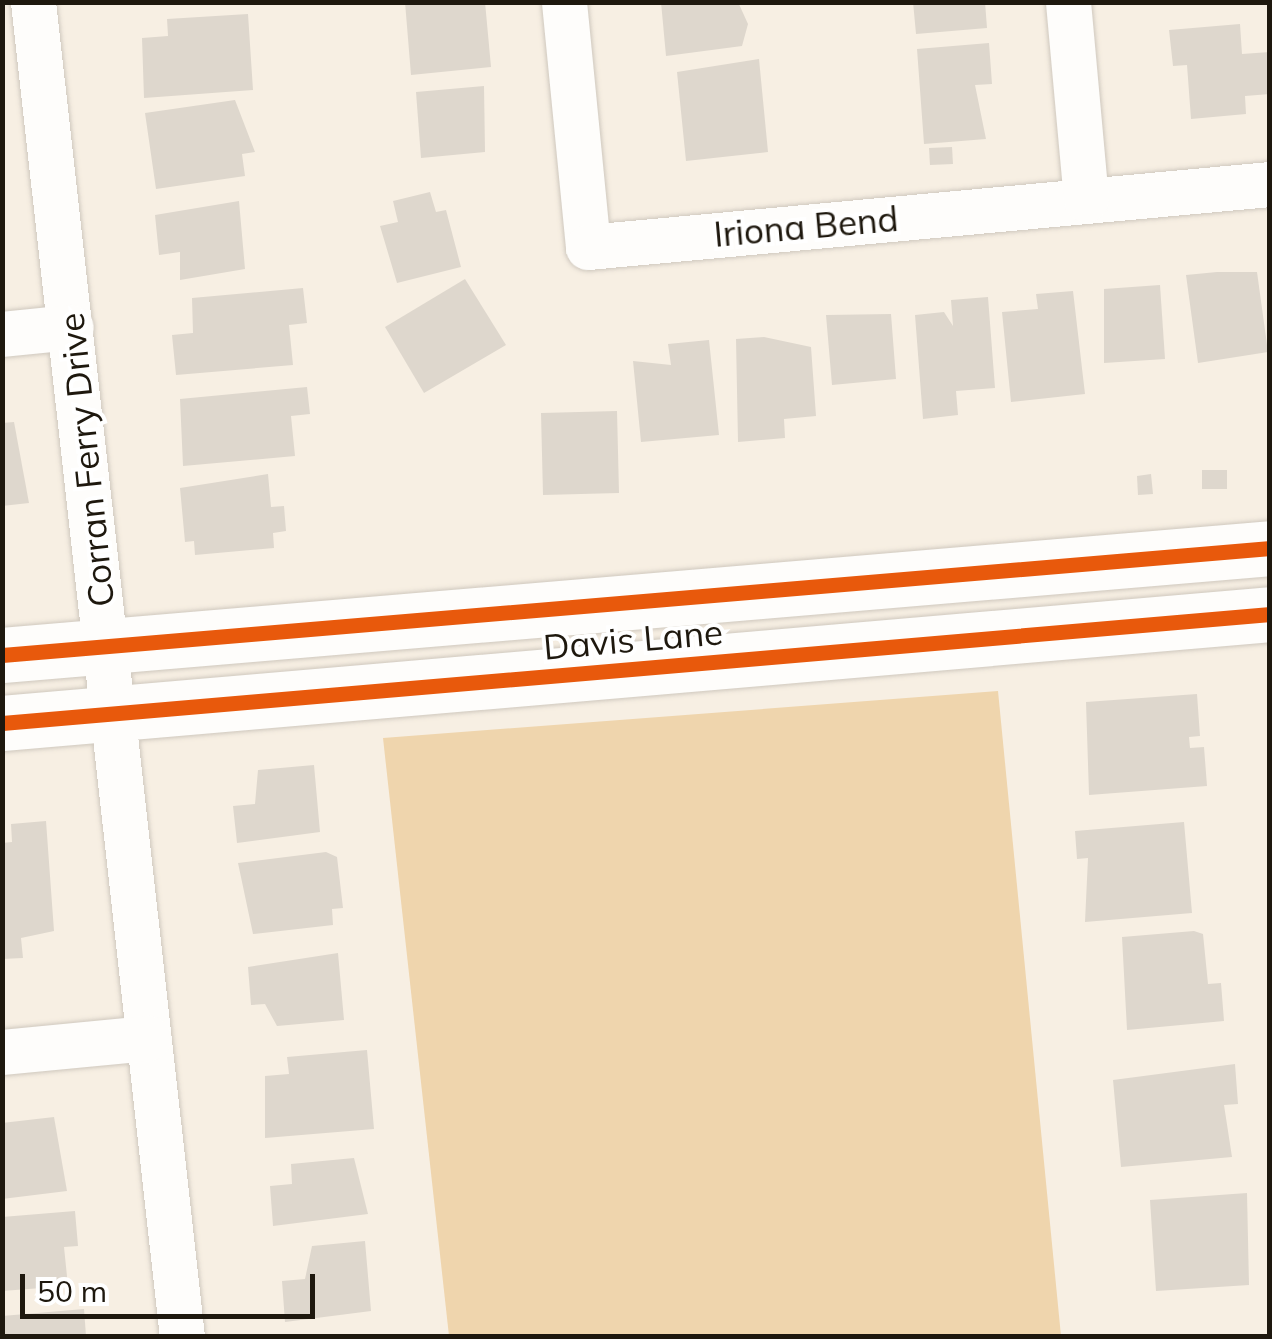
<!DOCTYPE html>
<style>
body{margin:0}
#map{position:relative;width:1272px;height:1339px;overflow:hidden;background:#f7efe3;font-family:Mulish,sans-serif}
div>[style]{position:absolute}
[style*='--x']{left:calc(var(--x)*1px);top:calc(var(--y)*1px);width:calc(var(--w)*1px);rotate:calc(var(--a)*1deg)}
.green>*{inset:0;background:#efd5ad}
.building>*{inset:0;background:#ded7cd}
.roads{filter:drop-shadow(0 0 2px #cfc8be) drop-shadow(0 0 2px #cfc8be)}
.minor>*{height:45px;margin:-22.5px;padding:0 22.5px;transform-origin:22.5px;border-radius:22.5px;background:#fefdfb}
.secondary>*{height:55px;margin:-27.5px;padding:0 27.5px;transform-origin:27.5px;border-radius:27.5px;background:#fefdfb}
.cycleway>*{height:15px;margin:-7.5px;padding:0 7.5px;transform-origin:7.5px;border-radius:7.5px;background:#e8590c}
span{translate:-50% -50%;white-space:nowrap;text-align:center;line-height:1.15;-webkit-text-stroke:8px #fff;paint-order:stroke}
.street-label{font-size:35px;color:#1e180e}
.frame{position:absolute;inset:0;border:5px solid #1e180e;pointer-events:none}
.scale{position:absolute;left:20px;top:1274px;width:295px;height:45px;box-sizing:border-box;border:5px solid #1e180e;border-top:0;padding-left:12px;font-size:30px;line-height:35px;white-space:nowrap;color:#1e180e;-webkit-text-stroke:8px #fff;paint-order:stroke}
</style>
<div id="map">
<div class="green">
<div style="clip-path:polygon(998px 691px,1061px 1336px,449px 1336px,383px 738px)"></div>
</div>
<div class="building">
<div style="clip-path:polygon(405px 2px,485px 2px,491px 67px,411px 75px)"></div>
<div style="clip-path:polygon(661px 2px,738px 2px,748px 24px,742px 46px,666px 56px)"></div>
<div style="clip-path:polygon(913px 2px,985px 2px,987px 28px,916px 34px)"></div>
<div style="clip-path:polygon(248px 14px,253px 90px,144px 98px,142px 38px,168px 36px,167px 19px)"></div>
<div style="clip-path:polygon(1240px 24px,1242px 54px,1270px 52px,1270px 94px,1245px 96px,1246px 114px,1191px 119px,1187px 65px,1173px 66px,1169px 30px)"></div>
<div style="clip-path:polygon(989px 43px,992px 84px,975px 85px,986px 139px,924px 144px,917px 49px)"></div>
<div style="clip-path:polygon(759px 59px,768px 152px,686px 161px,677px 72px)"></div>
<div style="clip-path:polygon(484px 86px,485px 152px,421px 158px,416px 92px)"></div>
<div style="clip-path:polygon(235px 100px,255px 152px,242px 154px,245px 176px,156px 189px,145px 113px)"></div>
<div style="clip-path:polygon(952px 147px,953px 164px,930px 165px,929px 148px)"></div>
<div style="clip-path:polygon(430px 192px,436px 212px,446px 210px,461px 267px,397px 283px,380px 226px,398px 222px,393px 201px)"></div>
<div style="clip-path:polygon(239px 201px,245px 269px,180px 280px,180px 252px,159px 255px,155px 215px)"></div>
<div style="clip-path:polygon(1217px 272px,1257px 272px,1268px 352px,1198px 363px,1186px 275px)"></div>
<div style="clip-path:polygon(465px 279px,506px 345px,424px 393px,385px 327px)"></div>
<div style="clip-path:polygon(1160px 285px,1165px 359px,1104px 363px,1104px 289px)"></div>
<div style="clip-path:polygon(303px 288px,307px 323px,289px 325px,293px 365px,176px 375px,172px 335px,193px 333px,192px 298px)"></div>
<div style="clip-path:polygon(1073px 291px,1085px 394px,1011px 402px,1002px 312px,1038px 309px,1036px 294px)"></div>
<div style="clip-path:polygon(988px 297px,995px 388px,956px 391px,958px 415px,923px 419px,915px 315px,944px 312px,953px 326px,951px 300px)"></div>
<div style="clip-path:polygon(891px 314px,896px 379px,832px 385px,826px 315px)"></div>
<div style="clip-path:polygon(764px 337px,811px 347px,816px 416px,784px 419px,785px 438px,738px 442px,736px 339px)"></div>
<div style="clip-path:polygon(709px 340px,719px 435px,641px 442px,633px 361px,671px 365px,668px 344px)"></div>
<div style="clip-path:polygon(307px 387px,310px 414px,291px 416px,295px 456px,183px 466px,180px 399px)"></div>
<div style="clip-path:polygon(617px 411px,619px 493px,543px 495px,541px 413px)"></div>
<div style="clip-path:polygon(14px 422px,29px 503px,2px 506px,2px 423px)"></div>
<div style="clip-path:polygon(1202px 470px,1227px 470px,1227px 489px,1202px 489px)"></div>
<div style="clip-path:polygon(268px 474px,271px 507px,284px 506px,286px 531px,273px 533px,274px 548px,195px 555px,194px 541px,185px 542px,180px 488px)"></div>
<div style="clip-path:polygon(1151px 474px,1153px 494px,1138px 495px,1137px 476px)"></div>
<div style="clip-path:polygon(1197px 694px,1200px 736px,1189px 737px,1190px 748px,1204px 747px,1207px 786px,1089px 795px,1086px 702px)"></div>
<div style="clip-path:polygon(314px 765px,320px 832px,237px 843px,233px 806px,255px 804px,258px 770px)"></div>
<div style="clip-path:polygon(46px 821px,54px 931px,21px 938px,23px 958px,2px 959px,2px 843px,12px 842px,11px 824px)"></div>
<div style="clip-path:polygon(1184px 822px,1192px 913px,1085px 922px,1088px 858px,1077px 859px,1075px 831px)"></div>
<div style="clip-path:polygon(326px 852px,337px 857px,343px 908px,332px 909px,333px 925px,253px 934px,238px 863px)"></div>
<div style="clip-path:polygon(1194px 931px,1203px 934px,1208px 984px,1221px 983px,1224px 1021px,1127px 1030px,1122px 937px)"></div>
<div style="clip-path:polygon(338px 953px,344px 1020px,277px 1026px,265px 1004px,251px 1005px,248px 967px)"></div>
<div style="clip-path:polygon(367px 1050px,374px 1129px,265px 1138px,265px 1076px,289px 1074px,287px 1057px)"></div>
<div style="clip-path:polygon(1235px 1064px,1238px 1104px,1224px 1105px,1232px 1157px,1121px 1167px,1113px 1080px)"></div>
<div style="clip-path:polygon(54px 1117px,67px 1191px,2px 1199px,2px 1123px)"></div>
<div style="clip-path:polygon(354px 1158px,368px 1214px,273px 1226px,270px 1186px,292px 1184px,291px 1164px)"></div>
<div style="clip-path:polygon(1247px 1193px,1249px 1285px,1156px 1291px,1150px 1200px)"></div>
<div style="clip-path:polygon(75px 1211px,78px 1246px,64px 1247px,68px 1286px,2px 1291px,2px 1217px)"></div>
<div style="clip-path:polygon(365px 1241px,371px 1311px,285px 1322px,282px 1281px,305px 1279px,312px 1246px)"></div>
<div style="clip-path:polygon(84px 1309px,86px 1336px,2px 1336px,2px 1316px)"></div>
</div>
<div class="roads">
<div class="minor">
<div style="--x:33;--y:2;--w:1342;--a:83.63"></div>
<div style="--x:564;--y:2;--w:246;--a:84.4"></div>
<div style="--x:588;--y:247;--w:685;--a:-5.28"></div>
<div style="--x:1068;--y:2;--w:198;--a:84.8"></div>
<div style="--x:2;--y:334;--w:69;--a:-5.8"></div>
<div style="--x:2;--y:1052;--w:147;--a:-5.5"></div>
</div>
<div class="secondary">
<div style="--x:2;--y:655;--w:1273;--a:-4.82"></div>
<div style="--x:2;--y:723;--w:1273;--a:-4.91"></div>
</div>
</div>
<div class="cycleway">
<div style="--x:2;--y:655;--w:1273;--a:-4.82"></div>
<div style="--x:2;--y:723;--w:1273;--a:-4.91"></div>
</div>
<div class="street-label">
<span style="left:806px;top:226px;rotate:-5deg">Iriona Bend</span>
<span style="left:86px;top:460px;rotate:-96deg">Corran Ferry Drive</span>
<span style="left:633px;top:639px;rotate:-5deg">Davis Lane</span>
</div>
<div class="frame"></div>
<div class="scale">50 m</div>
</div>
